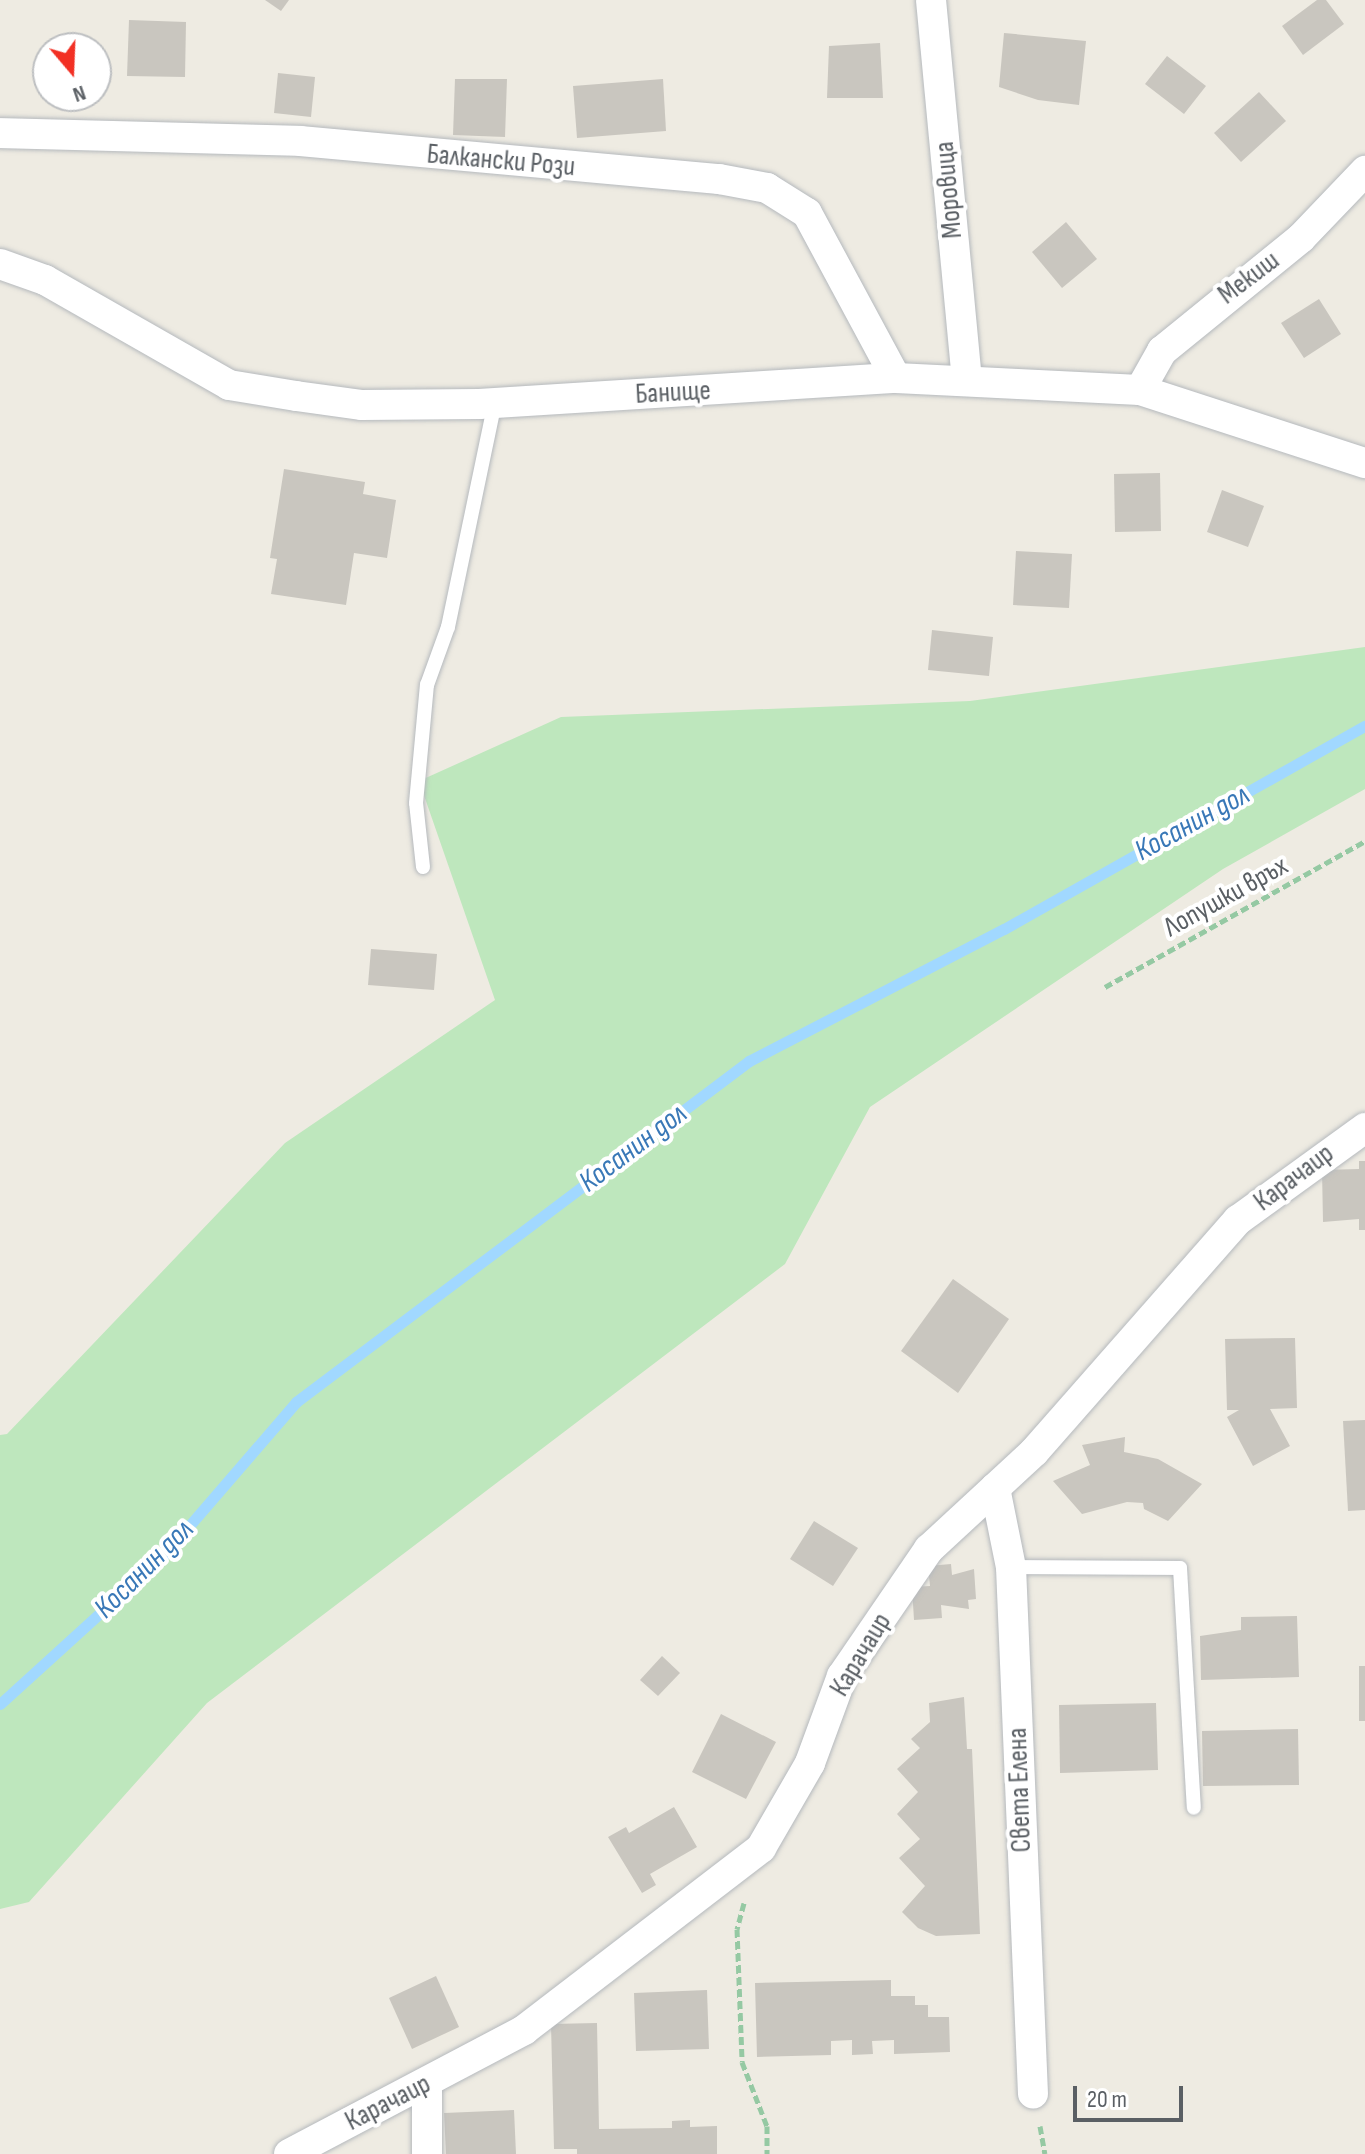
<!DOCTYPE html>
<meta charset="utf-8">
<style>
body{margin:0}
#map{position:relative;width:1365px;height:2154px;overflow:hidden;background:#eeebe2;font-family:"Sofia Sans Condensed",sans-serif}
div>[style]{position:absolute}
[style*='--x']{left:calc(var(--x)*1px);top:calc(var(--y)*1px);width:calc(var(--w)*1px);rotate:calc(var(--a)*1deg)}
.green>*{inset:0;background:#bee7bd}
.stream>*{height:11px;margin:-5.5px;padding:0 5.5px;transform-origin:5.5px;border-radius:5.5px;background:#a1d8ff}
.building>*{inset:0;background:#c9c6bf}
.path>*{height:5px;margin-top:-2.5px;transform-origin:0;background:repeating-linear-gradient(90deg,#95c9a3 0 8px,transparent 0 12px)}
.roads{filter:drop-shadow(0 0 2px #b5b9bd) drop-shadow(0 0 2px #b5b9bd)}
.service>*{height:14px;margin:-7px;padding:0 7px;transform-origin:7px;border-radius:7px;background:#fff}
.minor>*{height:30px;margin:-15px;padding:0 15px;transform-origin:15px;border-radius:15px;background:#fff}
span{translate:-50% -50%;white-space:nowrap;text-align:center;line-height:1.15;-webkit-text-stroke:8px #fff;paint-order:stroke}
.street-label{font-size:28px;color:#5a5f64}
.water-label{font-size:30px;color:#3978b7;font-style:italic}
.north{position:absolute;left:32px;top:32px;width:80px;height:80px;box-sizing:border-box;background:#fff;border:2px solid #bdbfc1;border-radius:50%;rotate:161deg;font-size:22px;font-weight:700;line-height:32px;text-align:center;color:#5a5f64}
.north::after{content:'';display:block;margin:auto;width:28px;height:36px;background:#f23024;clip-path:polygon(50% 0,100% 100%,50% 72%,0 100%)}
.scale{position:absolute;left:1073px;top:2086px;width:110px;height:36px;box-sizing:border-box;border:4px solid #5a5f64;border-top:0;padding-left:10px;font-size:24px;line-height:28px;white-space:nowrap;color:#5a5f64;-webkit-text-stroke:6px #fff;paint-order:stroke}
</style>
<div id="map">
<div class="green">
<div style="clip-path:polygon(1365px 647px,1365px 789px,1223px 869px,870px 1107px,785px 1264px,207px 1703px,29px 1902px,0 1909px,0 1435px,7px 1434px,285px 1143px,495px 1000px,419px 781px,561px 717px,970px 701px)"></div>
</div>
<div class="stream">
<div style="--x:0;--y:1704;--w:222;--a:-42.3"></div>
<div style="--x:164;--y:1555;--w:202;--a:-49.2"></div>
<div style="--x:296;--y:1402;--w:567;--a:-36.97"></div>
<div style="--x:749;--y:1061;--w:287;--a:-27.4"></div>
<div style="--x:1004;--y:929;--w:414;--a:-29.4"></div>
</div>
<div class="building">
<div style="clip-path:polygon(265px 0,289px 0,281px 11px)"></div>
<div style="clip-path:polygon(1317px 0,1326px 0,1344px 24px,1303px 55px,1282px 26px)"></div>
<div style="clip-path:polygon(129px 20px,186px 22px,185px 77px,127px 76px)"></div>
<div style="clip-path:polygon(1004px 33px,1086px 41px,1079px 105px,1038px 100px,999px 87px)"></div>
<div style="clip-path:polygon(880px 43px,883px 98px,827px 98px,829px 46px)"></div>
<div style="clip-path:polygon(1167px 56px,1206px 86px,1184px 114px,1145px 84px)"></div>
<div style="clip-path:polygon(278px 73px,315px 77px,311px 117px,274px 113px)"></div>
<div style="clip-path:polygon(455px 79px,507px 79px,505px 137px,453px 135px)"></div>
<div style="clip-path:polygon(663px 79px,666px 131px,577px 138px,573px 86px)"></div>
<div style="clip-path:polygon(1259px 92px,1286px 121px,1241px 162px,1214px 133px)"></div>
<div style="clip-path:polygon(1066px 222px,1097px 259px,1062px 288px,1032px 252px)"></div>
<div style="clip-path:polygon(1319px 299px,1341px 334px,1304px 358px,1281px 323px)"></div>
<div style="clip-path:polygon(284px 469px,365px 482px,363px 494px,396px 500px,387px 558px,354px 553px,346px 605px,271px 594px,277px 559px,270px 558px)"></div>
<div style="clip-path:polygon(1160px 473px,1161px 531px,1115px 532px,1114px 474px)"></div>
<div style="clip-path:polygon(1222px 490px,1264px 506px,1248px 547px,1207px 532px)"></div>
<div style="clip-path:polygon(1016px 551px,1072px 554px,1069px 608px,1013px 605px)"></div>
<div style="clip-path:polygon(932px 630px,993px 637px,989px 676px,928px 670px)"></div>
<div style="clip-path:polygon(371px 949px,437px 954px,434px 990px,368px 985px)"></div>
<div style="clip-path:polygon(1359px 1161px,1365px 1161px,1365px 1230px,1359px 1230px,1359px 1219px,1323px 1222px,1322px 1170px,1359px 1169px)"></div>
<div style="clip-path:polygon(953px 1279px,1009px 1319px,958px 1393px,901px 1351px)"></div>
<div style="clip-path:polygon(1295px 1338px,1297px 1408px,1270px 1409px,1290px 1446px,1253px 1466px,1227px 1417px,1239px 1410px,1227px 1410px,1225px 1339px)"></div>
<div style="clip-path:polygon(1365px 1420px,1365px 1510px,1348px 1511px,1343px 1421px)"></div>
<div style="clip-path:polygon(1125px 1437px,1124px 1452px,1158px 1459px,1202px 1484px,1168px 1521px,1144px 1509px,1143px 1503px,1127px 1502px,1082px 1514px,1053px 1481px,1090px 1465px,1082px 1445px)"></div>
<div style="clip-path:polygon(814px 1521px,858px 1548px,833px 1586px,790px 1559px)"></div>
<div style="clip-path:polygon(951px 1564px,952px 1575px,974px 1569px,976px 1599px,968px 1600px,969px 1609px,941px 1605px,942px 1618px,914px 1620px,912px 1587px,930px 1586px,928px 1566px)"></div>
<div style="clip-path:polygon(1297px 1616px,1299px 1677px,1201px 1680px,1200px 1636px,1241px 1630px,1241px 1617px)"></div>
<div style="clip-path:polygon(662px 1656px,680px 1673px,658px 1696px,640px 1680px)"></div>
<div style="clip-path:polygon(1359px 1666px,1365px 1666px,1365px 1721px,1359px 1721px)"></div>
<div style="clip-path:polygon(964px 1697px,967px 1749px,972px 1749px,980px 1934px,936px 1936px,918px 1928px,902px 1912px,925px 1886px,899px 1858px,920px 1839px,897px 1814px,918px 1792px,897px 1769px,920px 1748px,911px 1739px,930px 1722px,929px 1703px)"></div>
<div style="clip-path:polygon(1156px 1703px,1158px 1770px,1060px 1773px,1059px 1705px)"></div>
<div style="clip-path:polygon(721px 1714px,776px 1742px,746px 1799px,692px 1772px)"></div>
<div style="clip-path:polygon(1298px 1729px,1299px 1785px,1203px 1786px,1202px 1731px)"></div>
<div style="clip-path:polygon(674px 1807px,697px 1847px,650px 1874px,656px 1885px,642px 1893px,608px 1837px,626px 1827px,629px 1833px)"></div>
<div style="clip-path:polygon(436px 1976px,459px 2027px,412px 2049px,389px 1998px)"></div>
<div style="clip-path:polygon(891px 1980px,891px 1996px,915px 1996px,915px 2005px,928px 2005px,928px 2017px,949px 2017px,950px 2052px,894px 2054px,894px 2040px,872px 2041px,873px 2054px,852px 2055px,852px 2040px,831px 2041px,831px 2055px,757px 2057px,755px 1983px)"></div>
<div style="clip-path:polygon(707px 1990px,709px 2049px,636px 2051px,634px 1993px)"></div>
<div style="clip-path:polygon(597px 2023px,599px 2129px,672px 2128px,672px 2121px,690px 2120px,690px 2127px,717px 2126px,717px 2154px,577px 2154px,577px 2149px,554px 2149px,551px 2024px)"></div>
<div style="clip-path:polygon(514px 2110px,516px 2154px,446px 2154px,444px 2113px)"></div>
</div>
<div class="path">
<div style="--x:1105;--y:987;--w:298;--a:-29.3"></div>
<div style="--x:744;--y:1903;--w:27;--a:105"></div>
<div style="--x:737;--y:1929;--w:133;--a:87.8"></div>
<div style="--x:742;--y:2062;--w:69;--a:68.7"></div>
<div style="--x:767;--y:2126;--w:28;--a:90"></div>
<div style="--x:1040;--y:2126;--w:28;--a:80"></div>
</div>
<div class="roads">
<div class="service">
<div style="--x:423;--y:867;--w:64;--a:-96.2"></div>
<div style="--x:416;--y:803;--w:119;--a:-84.7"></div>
<div style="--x:427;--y:685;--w:62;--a:-70.1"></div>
<div style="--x:448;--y:627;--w:229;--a:-78.2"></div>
<div style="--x:1011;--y:1567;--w:169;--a:0.3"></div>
<div style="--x:1180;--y:1568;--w:240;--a:86.7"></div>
</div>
<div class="minor">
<div style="--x:931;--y:0;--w:382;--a:84.6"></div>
<div style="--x:0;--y:133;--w:300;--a:1.5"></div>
<div style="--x:300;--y:141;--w:421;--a:5.2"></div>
<div style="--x:719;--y:179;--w:49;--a:10.6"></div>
<div style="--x:767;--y:188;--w:47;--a:32"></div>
<div style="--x:807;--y:213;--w:187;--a:61.7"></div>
<div style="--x:0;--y:264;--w:48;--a:19.6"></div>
<div style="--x:45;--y:280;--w:212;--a:29.7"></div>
<div style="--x:229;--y:385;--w:68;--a:9.3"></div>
<div style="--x:296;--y:396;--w:67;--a:7.8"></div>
<div style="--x:362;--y:405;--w:117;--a:-0.5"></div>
<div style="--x:479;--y:404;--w:418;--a:-3.6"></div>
<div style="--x:896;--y:378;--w:244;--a:2.8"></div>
<div style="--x:1140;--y:390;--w:237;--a:18"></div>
<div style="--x:1140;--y:390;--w:45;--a:-60.6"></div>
<div style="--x:1162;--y:351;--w:179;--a:-39.1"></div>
<div style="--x:1301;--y:238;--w:93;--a:-46.3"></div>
<div style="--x:995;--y:1488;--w:81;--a:78.6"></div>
<div style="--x:1011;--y:1567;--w:527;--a:87.61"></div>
<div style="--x:427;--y:2084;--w:70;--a:90"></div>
<div style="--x:289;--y:2154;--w:266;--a:-27.8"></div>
<div style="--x:524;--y:2030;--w:299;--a:-37.5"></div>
<div style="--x:761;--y:1848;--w:98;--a:-60"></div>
<div style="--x:810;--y:1763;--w:93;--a:-69.8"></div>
<div style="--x:842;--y:1676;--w:154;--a:-55.6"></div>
<div style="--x:929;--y:1549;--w:143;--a:-42.7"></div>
<div style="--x:1034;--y:1452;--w:309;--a:-48.7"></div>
<div style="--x:1238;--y:1220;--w:157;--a:-35.9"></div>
</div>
</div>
<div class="street-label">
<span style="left:501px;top:161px;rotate:5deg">Балкански Рози</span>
<span style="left:949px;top:190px;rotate:-95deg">Моровица</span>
<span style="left:1249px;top:278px;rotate:-37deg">Мекиш</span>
<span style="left:673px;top:393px;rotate:-3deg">Банище</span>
<span style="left:1226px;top:897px;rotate:-29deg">Лопушки връх</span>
<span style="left:1294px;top:1178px;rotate:-37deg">Карачаир</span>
<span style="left:861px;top:1655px;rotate:-59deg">Карачаир</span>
<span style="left:1020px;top:1790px;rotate:-92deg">Света Елена</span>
<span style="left:388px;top:2103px;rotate:-27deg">Карачаир</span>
</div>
<div class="water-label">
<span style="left:1192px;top:823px;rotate:-29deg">Косанин дол</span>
<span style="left:633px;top:1148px;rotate:-37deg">Косанин дол</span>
<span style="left:144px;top:1569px;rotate:-45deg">Косанин дол</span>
</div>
<div class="north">N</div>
<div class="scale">20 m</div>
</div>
